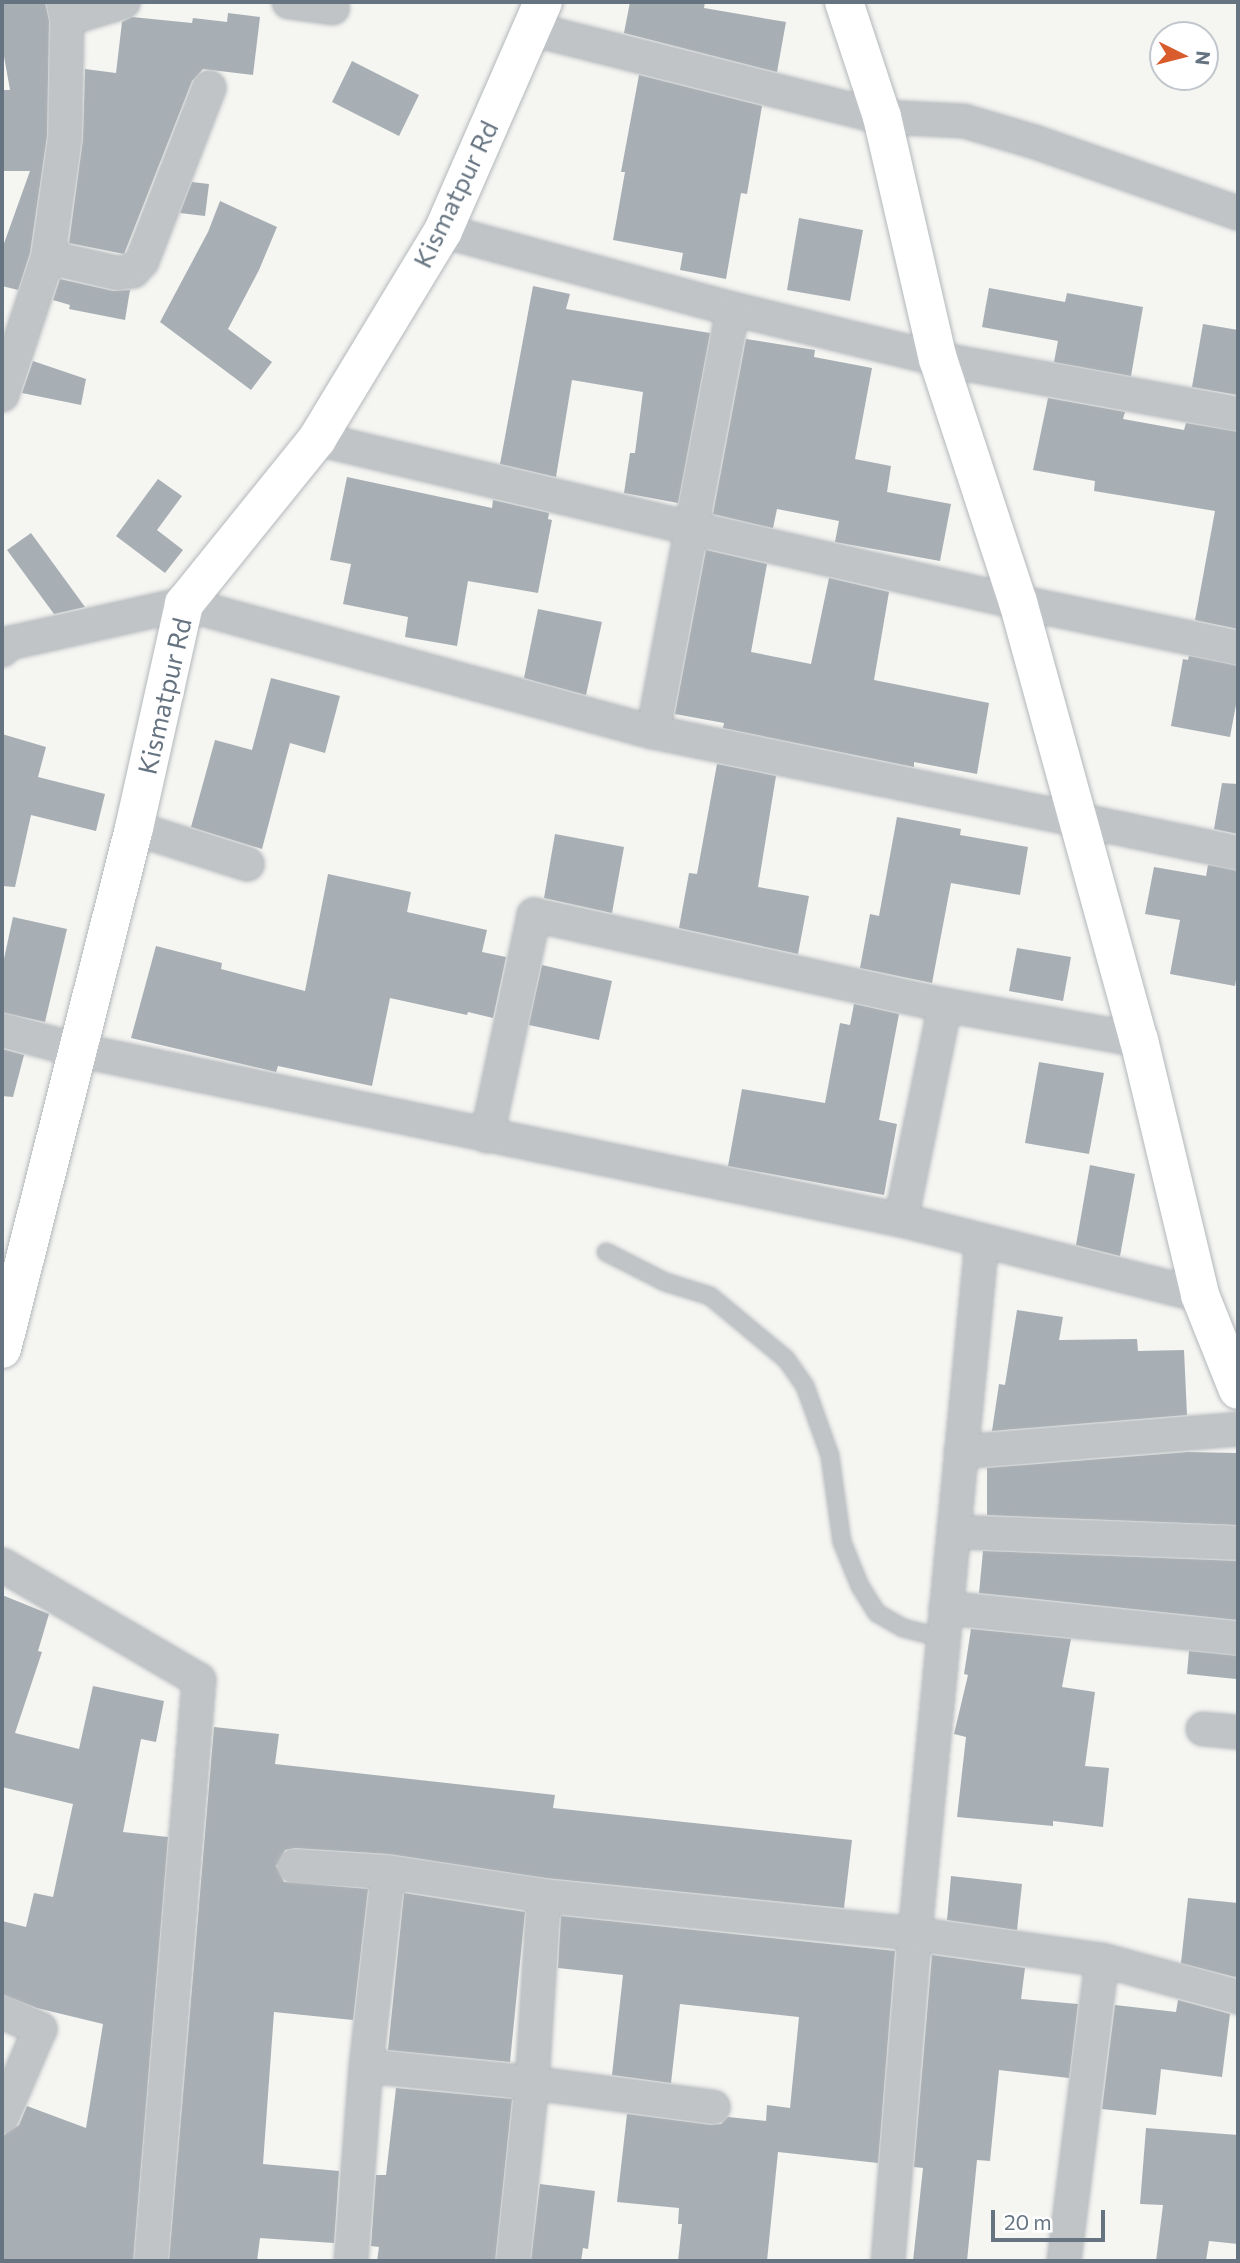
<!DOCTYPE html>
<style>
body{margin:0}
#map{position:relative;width:1240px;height:2263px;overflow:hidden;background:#f5f5f2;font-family:Commissioner,sans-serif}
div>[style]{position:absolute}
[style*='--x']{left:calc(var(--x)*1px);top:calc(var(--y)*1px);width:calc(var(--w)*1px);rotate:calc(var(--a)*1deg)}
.building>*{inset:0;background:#a8afb4}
.roads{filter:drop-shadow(0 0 2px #b3b7bb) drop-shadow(0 0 2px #b3b7bb)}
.lane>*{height:16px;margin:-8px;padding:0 8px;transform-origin:8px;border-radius:8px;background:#c0c4c7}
.street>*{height:32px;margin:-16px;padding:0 16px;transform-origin:16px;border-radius:16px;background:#c0c4c7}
.secondary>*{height:38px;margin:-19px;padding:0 19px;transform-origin:19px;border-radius:19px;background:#fff}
span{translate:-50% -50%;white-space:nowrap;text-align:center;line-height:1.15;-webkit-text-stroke:7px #fff;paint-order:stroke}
.street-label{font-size:26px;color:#667481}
.frame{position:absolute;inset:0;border:4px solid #667481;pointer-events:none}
.north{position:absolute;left:1149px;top:21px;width:70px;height:70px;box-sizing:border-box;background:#fff;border:2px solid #c2c7cd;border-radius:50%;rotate:96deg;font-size:19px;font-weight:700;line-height:28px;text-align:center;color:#667481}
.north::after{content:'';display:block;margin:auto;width:24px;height:32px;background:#d95c2d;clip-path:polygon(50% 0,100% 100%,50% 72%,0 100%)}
.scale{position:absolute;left:991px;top:2210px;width:114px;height:32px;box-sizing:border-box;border:4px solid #667481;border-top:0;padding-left:9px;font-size:21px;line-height:24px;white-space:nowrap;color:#667481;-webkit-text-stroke:5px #fff;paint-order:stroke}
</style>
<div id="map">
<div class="building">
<div style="clip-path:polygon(2px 2px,45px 2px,49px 21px,47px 136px,30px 253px,18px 290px,2px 286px,2px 249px,30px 171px,2px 171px,2px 90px,10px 90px,2px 45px)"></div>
<div style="clip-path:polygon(630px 2px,705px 2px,704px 8px,786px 22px,777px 72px,624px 33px)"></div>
<div style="clip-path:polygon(228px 13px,260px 17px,253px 75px,203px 69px,192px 81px,124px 254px,69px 243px,83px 139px,85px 69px,116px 73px,122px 22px,132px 17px,192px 23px,193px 18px,227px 22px)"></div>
<div style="clip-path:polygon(352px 61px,419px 95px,399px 136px,332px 102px)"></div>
<div style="clip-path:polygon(639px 75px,762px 106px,747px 194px,741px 193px,726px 279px,680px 270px,683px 253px,613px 240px,625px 172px,621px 172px)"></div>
<div style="clip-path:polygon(192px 182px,209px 184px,205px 216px,180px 213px)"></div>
<div style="clip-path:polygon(220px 201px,277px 227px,259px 270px,228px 329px,272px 362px,251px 390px,160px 322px,208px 232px)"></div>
<div style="clip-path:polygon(799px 218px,863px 230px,850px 301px,787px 290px)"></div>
<div style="clip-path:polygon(60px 279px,113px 291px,130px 290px,125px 320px,69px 309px,70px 305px,53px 300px)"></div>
<div style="clip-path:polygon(533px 286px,570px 294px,566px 309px,710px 333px,678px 503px,624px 493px,630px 453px,635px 453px,643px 392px,572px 380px,556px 477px,500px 464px)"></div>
<div style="clip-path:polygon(989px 288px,1065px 302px,1067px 293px,1143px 307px,1131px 376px,1054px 362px,1058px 341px,982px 327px)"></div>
<div style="clip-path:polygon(1203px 324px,1238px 330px,1238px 395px,1192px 387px)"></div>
<div style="clip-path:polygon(746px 339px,815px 350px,814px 357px,872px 368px,855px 459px,891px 466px,887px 492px,951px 504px,940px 561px,835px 542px,839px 521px,777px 509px,773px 528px,713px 514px)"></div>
<div style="clip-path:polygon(33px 361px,86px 379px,81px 405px,22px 393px)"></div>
<div style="clip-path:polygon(1048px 398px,1125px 412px,1123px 419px,1184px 430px,1186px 423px,1238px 432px,1238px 629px,1195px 620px,1215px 511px,1094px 491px,1095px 481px,1033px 470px)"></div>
<div style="clip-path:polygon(347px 477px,492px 508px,493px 500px,549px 513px,548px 519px,552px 520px,538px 593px,468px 581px,457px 646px,405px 637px,408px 617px,343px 604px,351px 564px,330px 560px)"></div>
<div style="clip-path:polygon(158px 479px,182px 496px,157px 530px,183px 550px,165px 573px,116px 536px)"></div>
<div style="clip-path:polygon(31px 533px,69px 585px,85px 607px,54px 614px,7px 550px)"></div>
<div style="clip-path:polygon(706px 550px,767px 564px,751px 652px,811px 664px,829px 578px,889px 592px,874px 680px,989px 703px,977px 774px,914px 762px,914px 767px,723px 728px,724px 723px,675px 714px)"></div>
<div style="clip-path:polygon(538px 609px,602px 622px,586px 695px,524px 678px)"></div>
<div style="clip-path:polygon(1189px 656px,1238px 666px,1238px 694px,1230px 737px,1171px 726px,1183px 659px,1188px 660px)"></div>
<div style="clip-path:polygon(271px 678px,340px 696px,325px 753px,290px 743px,262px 849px,191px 827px,215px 740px,252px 750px)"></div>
<div style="clip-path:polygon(2px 734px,46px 747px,38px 777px,105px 794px,96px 831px,31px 815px,15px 887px,2px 886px)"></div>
<div style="clip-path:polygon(717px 764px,776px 776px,758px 887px,809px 896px,798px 954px,679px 928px,689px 873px,697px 874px)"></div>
<div style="clip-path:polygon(1222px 783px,1238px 784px,1238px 834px,1214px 829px)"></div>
<div style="clip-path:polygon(897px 817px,961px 829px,960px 835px,1028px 847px,1020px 895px,951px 883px,932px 983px,860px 968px,870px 914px,879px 916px)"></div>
<div style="clip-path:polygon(555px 834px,624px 847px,612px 913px,544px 898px)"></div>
<div style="clip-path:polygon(1208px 865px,1238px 871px,1238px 968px,1235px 986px,1170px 974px,1180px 920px,1145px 914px,1154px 867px,1206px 876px)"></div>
<div style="clip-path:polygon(328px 874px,411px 892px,407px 912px,487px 930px,482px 952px,506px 957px,493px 1018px,468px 1012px,467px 1015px,390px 998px,372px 1086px,278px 1066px,276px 1072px,131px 1038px,156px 946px,222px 963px,221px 969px,305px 991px)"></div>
<div style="clip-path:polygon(13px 917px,67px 929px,45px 1022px,2px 1012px,2px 968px)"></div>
<div style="clip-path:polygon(1017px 948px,1071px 957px,1063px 1001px,1009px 991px)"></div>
<div style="clip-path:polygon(542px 965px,612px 981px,599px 1040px,529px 1025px)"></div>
<div style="clip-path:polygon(854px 1004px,899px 1014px,879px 1120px,897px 1124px,884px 1195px,728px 1166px,742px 1089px,825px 1103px,840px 1023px,850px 1025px)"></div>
<div style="clip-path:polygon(2px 1049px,24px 1055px,13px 1097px,2px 1096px)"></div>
<div style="clip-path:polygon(1039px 1062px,1104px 1073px,1089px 1154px,1025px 1143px)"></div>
<div style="clip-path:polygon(1090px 1165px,1135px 1174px,1120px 1256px,1076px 1245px)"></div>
<div style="clip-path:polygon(1017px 1310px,1063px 1317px,1059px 1340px,1137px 1339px,1138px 1351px,1184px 1350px,1187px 1415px,992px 1431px,999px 1384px,1005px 1385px)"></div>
<div style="clip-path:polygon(1188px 1452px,1238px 1453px,1238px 1525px,987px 1515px,987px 1468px)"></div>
<div style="clip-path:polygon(983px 1551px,1238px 1561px,1238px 1620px,979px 1593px)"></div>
<div style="clip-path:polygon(2px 1595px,49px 1614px,38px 1651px,42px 1652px,15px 1733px,79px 1749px,93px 1686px,164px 1701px,156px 1742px,141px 1739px,123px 1832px,168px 1837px,133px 2261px,2px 2261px,2px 2143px,4px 2135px,19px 2125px,27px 2106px,86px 2128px,103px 2024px,37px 2008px,2px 1994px,2px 1921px,26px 1927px,34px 1893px,53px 1897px,73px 1804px,2px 1787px)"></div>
<div style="clip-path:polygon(971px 1629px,1071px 1639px,1062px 1687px,1095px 1692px,1085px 1766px,1109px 1768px,1103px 1827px,1053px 1821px,1053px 1826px,957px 1817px,966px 1737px,954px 1734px,968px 1675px,964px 1674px)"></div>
<div style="clip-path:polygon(1189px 1651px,1238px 1656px,1236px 1679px,1187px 1674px)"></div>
<div style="clip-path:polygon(214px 1727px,279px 1734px,275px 1764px,555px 1795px,553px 1808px,852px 1840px,844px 1908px,546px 1878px,389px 1854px,295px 1848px,285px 1850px,276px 1866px,284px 1882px,368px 1889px,353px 2020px,274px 2012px,263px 2164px,339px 2171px,334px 2243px,260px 2238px,257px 2261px,169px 2261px)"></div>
<div style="clip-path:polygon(951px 1876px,1022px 1884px,1017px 1930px,947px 1920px)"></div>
<div style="clip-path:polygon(404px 1893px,525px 1912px,510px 2062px,388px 2050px)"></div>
<div style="clip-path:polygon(1188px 1898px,1238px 1903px,1238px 1975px,1235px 1977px,1181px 1963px)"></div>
<div style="clip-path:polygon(561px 1916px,895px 1951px,878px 2163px,778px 2152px,767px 2261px,678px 2261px,682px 2224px,678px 2224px,679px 2208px,617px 2202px,627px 2114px,711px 2125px,721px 2124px,728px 2117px,766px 2121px,767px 2105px,790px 2108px,799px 2017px,680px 2004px,671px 2083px,612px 2075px,623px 1975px,558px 1968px)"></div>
<div style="clip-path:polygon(932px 1955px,1025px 1968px,1021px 1999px,1078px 2004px,1069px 2078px,999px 2070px,990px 2161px,977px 2160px,967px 2261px,913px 2261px,923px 2168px,914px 2167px)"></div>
<div style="clip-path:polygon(1178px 2000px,1230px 2014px,1222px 2077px,1161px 2069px,1156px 2115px,1102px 2109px,1115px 2005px,1176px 2012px)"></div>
<div style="clip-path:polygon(396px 2088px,512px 2099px,495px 2261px,377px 2261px,379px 2247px,371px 2246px,376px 2175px,386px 2175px)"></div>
<div style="clip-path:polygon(1146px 2128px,1238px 2135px,1238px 2244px,1209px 2241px,1206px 2261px,1156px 2261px,1163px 2205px,1140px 2204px)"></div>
<div style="clip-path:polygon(540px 2184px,595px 2191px,588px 2249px,583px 2248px,581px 2261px,531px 2261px)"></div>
</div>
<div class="roads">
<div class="lane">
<div style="--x:606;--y:1252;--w:66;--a:27"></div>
<div style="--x:665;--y:1282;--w:47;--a:17.3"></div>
<div style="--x:710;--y:1296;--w:99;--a:39.7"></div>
<div style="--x:786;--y:1359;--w:33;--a:55"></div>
<div style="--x:805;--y:1386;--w:74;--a:70.3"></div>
<div style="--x:830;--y:1456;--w:87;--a:82.1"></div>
<div style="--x:842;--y:1542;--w:48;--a:67.8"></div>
<div style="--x:860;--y:1586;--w:32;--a:58"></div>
<div style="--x:877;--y:1613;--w:30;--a:30"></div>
<div style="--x:903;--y:1628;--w:41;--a:14"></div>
</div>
<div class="street">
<div style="--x:289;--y:2;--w:44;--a:7.8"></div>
<div style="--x:67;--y:19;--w:59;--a:-16.9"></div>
<div style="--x:531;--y:29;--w:362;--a:14.1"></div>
<div style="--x:882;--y:117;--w:82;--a:2.8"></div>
<div style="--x:964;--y:121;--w:74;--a:16.5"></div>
<div style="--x:1035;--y:142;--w:215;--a:19.3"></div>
<div style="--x:443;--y:231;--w:300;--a:15.1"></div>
<div style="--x:733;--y:309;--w:211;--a:13.7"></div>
<div style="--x:938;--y:359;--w:305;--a:10.4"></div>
<div style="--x:48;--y:257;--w:71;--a:13.1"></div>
<div style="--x:117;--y:273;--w:16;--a:-7"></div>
<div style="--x:133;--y:271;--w:13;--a:-48"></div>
<div style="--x:142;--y:261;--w:186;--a:-68.8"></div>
<div style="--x:2;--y:395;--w:145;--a:-71.6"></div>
<div style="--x:48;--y:257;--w:121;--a:-81.9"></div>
<div style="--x:65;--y:137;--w:118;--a:-89"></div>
<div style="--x:67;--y:19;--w:17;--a:-103"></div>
<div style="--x:317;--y:439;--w:384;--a:13.4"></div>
<div style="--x:691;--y:528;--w:335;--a:12.8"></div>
<div style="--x:1018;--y:602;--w:225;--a:11.8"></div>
<div style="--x:2;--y:650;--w:11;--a:-41"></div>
<div style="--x:10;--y:643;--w:178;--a:-12.6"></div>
<div style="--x:184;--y:604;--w:486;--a:15.3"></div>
<div style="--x:653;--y:732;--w:597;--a:11.69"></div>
<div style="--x:653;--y:732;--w:430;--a:-79.3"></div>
<div style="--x:134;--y:828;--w:119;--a:17.7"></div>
<div style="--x:2;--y:1030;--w:78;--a:14.9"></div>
<div style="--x:77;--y:1050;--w:841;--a:11.66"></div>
<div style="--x:901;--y:1220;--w:308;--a:14.1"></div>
<div style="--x:487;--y:1136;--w:226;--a:-78"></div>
<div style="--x:534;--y:915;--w:421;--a:12.4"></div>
<div style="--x:945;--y:1005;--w:197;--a:10.2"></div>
<div style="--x:901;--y:1220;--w:219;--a:-78.4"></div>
<div style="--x:961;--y:1452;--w:278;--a:-4.7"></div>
<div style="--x:956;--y:1532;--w:282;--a:2.2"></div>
<div style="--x:2;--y:1565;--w:228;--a:30.3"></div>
<div style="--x:199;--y:1680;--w:583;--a:94.72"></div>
<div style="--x:946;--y:1608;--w:294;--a:5.9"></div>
<div style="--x:1203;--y:1729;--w:35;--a:5"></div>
<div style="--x:294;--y:1866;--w:94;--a:3.7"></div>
<div style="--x:388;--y:1872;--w:158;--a:8.7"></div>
<div style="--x:544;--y:1896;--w:373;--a:5.8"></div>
<div style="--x:915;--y:1934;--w:189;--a:7.9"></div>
<div style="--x:1102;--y:1960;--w:141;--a:15.2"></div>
<div style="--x:2;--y:2012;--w:42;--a:24.1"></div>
<div style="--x:40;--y:2029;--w:96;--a:113.4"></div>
<div style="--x:366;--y:2066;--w:167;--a:5.8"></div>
<div style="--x:532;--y:2083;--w:183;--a:7.6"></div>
<div style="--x:351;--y:2261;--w:196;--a:-85.6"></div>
<div style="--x:366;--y:2066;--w:195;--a:-83.5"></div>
<div style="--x:513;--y:2261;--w:179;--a:-83.9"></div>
<div style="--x:532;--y:2083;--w:187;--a:-86.3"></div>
<div style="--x:888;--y:2261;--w:328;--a:-85.3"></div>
<div style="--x:915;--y:1934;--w:696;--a:-84.48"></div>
<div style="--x:1064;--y:2261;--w:303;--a:-82.8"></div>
</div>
<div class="secondary">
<div style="--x:844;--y:2;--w:121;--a:71.7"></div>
<div style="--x:882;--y:117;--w:248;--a:77"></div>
<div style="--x:938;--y:359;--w:256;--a:71.8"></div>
<div style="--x:1018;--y:602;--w:454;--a:74.6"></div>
<div style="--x:1139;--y:1040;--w:262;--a:76.5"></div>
<div style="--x:1200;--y:1295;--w:102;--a:68.2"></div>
<div style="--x:2;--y:1349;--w:537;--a:-75.78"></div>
<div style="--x:134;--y:828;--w:230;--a:-77.4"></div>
<div style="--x:184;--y:604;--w:212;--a:-51.1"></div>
<div style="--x:317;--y:439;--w:243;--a:-58.8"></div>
<div style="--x:443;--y:231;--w:250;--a:-66.4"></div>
</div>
</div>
<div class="street-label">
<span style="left:455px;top:194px;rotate:-64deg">Kismatpur Rd</span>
<span style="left:164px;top:696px;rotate:-77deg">Kismatpur Rd</span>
</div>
<div class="frame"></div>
<div class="north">N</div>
<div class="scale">20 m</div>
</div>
